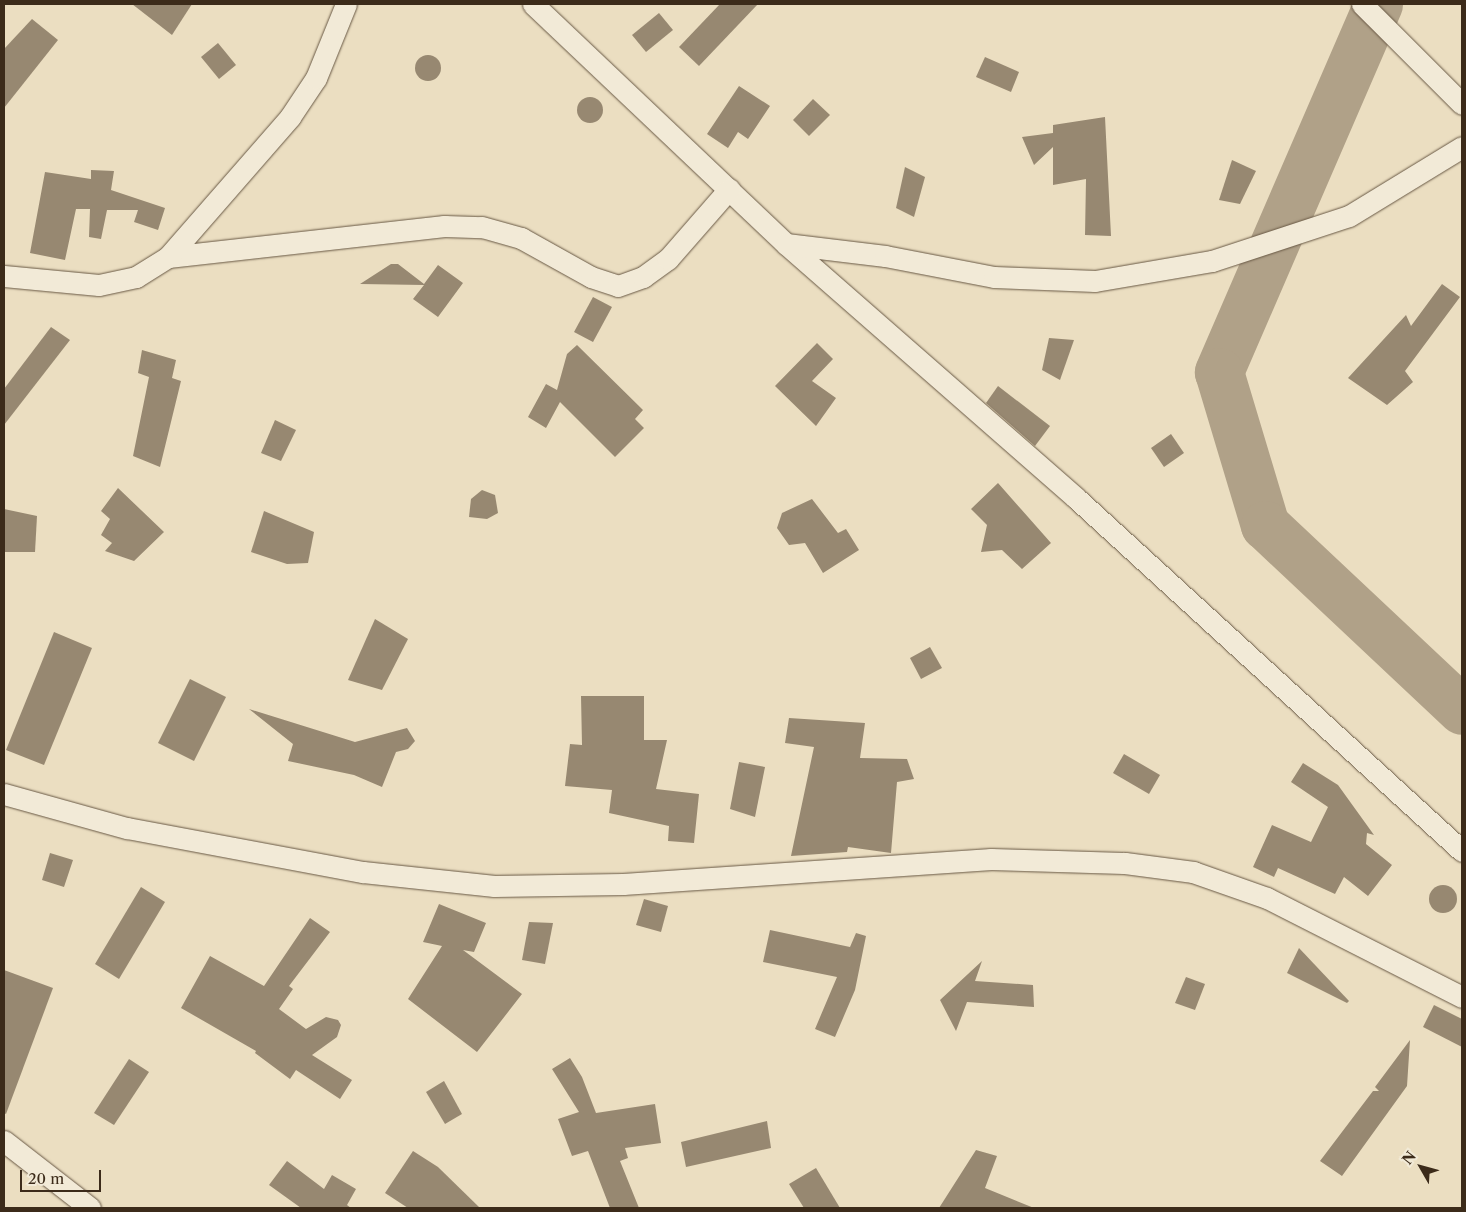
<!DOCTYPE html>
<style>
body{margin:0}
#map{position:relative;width:1466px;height:1212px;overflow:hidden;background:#ebdec1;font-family:"Libre Caslon Text",serif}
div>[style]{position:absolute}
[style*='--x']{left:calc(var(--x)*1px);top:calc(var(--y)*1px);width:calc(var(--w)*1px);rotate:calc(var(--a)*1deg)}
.river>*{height:49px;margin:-24.5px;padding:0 24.5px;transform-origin:24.5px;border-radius:24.5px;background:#b0a188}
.building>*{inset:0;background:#978871}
.round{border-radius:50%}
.roads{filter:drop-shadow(0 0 1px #685844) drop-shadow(0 0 1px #685844)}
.street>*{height:21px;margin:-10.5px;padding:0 10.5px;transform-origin:10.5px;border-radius:10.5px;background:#f2ead7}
span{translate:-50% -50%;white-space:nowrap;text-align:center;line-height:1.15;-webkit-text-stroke:4.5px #f2ead7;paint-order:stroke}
.frame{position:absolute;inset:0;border:5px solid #3c2b1a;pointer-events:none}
.north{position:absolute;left:1396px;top:1142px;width:50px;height:50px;-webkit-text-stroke:4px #f2ead7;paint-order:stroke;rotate:308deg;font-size:14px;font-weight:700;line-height:20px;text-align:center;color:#3c2b1a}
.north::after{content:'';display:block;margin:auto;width:18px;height:22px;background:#3c2b1a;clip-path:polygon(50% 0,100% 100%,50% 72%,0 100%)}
.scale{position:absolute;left:20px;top:1170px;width:81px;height:22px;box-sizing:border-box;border:2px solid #3c2b1a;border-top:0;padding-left:6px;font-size:15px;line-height:18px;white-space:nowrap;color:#3c2b1a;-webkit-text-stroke:4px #f2ead7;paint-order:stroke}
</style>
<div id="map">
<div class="river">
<div style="--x:1378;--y:4;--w:401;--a:113.4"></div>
<div style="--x:1219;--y:372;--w:160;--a:73.3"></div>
<div style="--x:1265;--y:525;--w:270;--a:43.2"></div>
</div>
<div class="building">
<div style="clip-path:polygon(132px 4px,192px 4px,172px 35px)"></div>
<div style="clip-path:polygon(720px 4px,758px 4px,699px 66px,679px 47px)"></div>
<div style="clip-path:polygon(659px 13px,673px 30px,646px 52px,632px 35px)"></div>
<div style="clip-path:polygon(32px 19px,58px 40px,4px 108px,4px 49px)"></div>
<div style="clip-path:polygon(218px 43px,236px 65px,219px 79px,201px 57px)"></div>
<div class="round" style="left:415px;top:55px;width:26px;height:26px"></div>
<div style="clip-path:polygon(985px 57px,1019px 72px,1011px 92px,976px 77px)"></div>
<div style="clip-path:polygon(739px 86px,770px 106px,748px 139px,738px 132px,728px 148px,707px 134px)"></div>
<div class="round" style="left:577px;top:97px;width:26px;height:26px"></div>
<div style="clip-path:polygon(813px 99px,830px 115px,809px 136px,793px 120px)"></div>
<div style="clip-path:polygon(1105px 117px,1111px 236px,1085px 235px,1086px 179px,1053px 185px,1053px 147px,1034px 165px,1022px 137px,1053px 133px,1053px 125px)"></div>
<div style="clip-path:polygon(1232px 160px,1256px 171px,1240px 204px,1219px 200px)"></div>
<div style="clip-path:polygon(905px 167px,925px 177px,914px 217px,896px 208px)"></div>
<div style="clip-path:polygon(91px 170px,114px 171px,111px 190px,165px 208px,158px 230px,134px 222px,138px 210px,107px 210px,101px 239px,89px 237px,90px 209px,76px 209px,65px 260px,30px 253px,45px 172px,91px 179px)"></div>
<div style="clip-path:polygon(391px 264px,398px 264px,424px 284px,438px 265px,463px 283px,438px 317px,413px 299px,424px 285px,360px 284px)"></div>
<div style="clip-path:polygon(1442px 284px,1460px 297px,1405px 371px,1413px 382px,1387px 405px,1348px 378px,1406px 315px,1411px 326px)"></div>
<div style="clip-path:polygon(593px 297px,612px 307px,593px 342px,574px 332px)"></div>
<div style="clip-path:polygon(51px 327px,70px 340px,4px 425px,4px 389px)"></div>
<div style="clip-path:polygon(1049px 338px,1074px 340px,1060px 380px,1042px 370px)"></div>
<div style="clip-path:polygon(817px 343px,833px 359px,812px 381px,836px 398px,816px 426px,775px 386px)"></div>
<div style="clip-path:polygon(577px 345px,643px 410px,635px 419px,644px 428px,615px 457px,560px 402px,546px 428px,528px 417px,546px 384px,557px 390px,567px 354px)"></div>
<div style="clip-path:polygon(142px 350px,176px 360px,172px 378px,181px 381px,160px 467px,133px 456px,149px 377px,138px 373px)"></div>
<div style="clip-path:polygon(998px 386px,1050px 426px,1035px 446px,986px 403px)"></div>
<div style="clip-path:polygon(275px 420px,296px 430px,281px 461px,261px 453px)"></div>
<div style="clip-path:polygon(1171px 434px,1184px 453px,1164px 467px,1151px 448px)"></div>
<div style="clip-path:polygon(998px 483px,1051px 543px,1022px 569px,1002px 550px,981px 552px,987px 525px,971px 509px)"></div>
<div style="clip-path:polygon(118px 488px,164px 532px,134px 561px,105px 551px,112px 543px,101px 535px,110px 519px,101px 511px)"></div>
<div style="clip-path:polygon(482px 490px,495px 495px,498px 513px,487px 519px,469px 517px,471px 499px)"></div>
<div style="clip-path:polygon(812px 499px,838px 533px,846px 529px,859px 550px,823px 573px,805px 543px,789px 545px,777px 528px,782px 513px)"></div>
<div style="clip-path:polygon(4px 509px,37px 516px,35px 552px,4px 552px)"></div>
<div style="clip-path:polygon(264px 511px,314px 532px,308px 563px,287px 564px,251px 552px)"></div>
<div style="clip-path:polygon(375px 619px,408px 639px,382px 690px,348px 680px)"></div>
<div style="clip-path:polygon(54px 632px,92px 648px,44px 765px,6px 750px)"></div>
<div style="clip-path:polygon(930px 647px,942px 668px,921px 679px,910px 658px)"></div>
<div style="clip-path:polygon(190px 679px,226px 697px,194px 761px,158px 743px)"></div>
<div style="clip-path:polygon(581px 696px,644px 696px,644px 740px,667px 740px,656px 789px,699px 794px,694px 843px,668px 841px,669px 826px,609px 813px,612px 790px,565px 786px,570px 744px,582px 745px)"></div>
<div style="clip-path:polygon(249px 709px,355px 742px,407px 728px,415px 741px,408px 749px,396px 752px,382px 787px,354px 775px,288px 761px,293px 744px)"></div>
<div style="clip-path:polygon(789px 718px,865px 723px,860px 758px,907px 759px,914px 779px,897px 782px,891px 853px,848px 847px,847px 852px,791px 856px,814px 747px,785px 743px)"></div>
<div style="clip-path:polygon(1124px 754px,1160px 775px,1149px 794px,1113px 773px)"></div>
<div style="clip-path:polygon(739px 762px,765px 767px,755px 817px,730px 809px)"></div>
<div style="clip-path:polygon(1303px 763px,1338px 785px,1374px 835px,1367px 833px,1366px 844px,1392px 865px,1368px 896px,1344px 877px,1335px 894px,1278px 868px,1274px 877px,1253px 867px,1272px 825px,1311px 842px,1328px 807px,1291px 782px)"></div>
<div style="clip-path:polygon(50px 853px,73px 860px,64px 887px,42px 880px)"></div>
<div class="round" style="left:1429px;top:885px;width:28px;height:28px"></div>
<div style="clip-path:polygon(141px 887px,165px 902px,119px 979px,95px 964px)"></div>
<div style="clip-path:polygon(644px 899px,668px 906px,661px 932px,636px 925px)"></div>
<div style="clip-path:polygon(439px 904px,486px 923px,474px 952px,463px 950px,522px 994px,477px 1052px,408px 999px,442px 946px,423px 942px)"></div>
<div style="clip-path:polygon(310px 918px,330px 932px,289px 986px,293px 989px,279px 1009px,306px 1029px,326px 1017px,338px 1020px,341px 1025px,337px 1037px,312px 1055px,352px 1080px,340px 1099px,296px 1070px,290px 1079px,255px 1053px,256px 1051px,181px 1008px,210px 956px,264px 986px)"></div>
<div style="clip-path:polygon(529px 922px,553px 923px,545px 964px,522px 960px)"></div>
<div style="clip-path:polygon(770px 930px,850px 947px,856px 933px,866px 936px,855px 990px,835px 1037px,815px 1029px,837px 977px,763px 962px)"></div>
<div style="clip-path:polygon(1299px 948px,1349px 1001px,1347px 1003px,1287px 973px)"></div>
<div style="clip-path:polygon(982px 961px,975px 981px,1033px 985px,1034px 1007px,967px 1002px,956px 1031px,940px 1000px)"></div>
<div style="clip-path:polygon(4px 970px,53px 988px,6px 1114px,4px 1113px)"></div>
<div style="clip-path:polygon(1186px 977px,1205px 984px,1195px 1010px,1175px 1003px)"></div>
<div style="clip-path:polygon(1434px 1005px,1462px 1019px,1462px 1047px,1423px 1027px)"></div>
<div style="clip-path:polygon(1410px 1040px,1407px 1086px,1342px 1176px,1320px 1161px,1373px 1091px,1379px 1091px,1375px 1087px)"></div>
<div style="clip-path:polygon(570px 1058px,582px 1077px,596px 1113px,655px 1104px,661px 1143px,625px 1148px,628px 1158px,620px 1161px,639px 1208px,610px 1208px,588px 1151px,572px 1156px,558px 1119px,579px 1112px,552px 1069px)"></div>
<div style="clip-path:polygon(129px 1059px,149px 1072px,114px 1125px,94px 1113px)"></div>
<div style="clip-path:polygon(444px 1081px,462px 1114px,445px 1124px,426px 1092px)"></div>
<div style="clip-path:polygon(767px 1121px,771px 1148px,686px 1167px,681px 1142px)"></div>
<div style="clip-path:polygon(976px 1150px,997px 1156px,985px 1188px,1034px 1208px,939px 1208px)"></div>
<div style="clip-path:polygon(413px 1151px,438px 1167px,480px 1208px,408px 1208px,385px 1193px)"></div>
<div style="clip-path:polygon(287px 1161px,324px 1189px,332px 1175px,356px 1189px,347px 1205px,351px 1208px,301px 1208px,269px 1185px)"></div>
<div style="clip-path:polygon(816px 1168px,840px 1208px,804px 1208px,789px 1184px)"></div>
</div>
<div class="roads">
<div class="street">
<div style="--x:533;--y:4;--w:349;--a:43.5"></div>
<div style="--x:786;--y:244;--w:386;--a:41.2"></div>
<div style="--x:1076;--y:498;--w:523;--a:42.44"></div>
<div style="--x:1362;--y:4;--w:141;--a:45"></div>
<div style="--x:786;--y:244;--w:100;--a:6.9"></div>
<div style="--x:885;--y:256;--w:111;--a:10.9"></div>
<div style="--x:994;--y:277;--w:101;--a:2.3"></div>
<div style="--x:1095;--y:281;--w:119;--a:-9.7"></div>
<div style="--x:1212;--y:261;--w:144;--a:-18.2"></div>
<div style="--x:1349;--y:216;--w:132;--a:-31.4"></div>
<div style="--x:168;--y:257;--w:278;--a:-6.4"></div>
<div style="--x:444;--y:226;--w:38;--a:2"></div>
<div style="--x:482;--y:227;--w:41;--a:15.8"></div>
<div style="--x:521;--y:238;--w:80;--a:29.1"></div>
<div style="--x:591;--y:277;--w:28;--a:18"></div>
<div style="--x:618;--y:286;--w:27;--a:-20"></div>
<div style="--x:643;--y:277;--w:31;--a:-36"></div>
<div style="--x:668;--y:259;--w:93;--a:-48.9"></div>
<div style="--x:4;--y:276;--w:95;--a:5.4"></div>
<div style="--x:99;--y:285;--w:38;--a:-12"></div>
<div style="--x:136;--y:277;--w:38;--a:-32"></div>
<div style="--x:168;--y:257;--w:186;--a:-48.9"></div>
<div style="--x:290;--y:117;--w:47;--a:-56.3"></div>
<div style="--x:316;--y:78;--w:80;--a:-67.9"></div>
<div style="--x:4;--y:794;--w:128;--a:15.5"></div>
<div style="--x:127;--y:828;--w:240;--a:10.6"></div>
<div style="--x:363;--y:872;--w:132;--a:6.1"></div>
<div style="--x:494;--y:886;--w:129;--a:-0.9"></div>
<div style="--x:623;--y:884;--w:369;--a:-3.9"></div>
<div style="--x:991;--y:859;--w:134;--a:1.7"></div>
<div style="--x:1125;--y:863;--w:69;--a:7.5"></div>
<div style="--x:1193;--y:872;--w:78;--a:19.4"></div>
<div style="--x:1267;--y:898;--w:219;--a:26.9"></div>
<div style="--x:4;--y:1141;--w:109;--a:37.9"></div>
</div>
</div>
<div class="frame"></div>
<div class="north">N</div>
<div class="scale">20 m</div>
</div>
